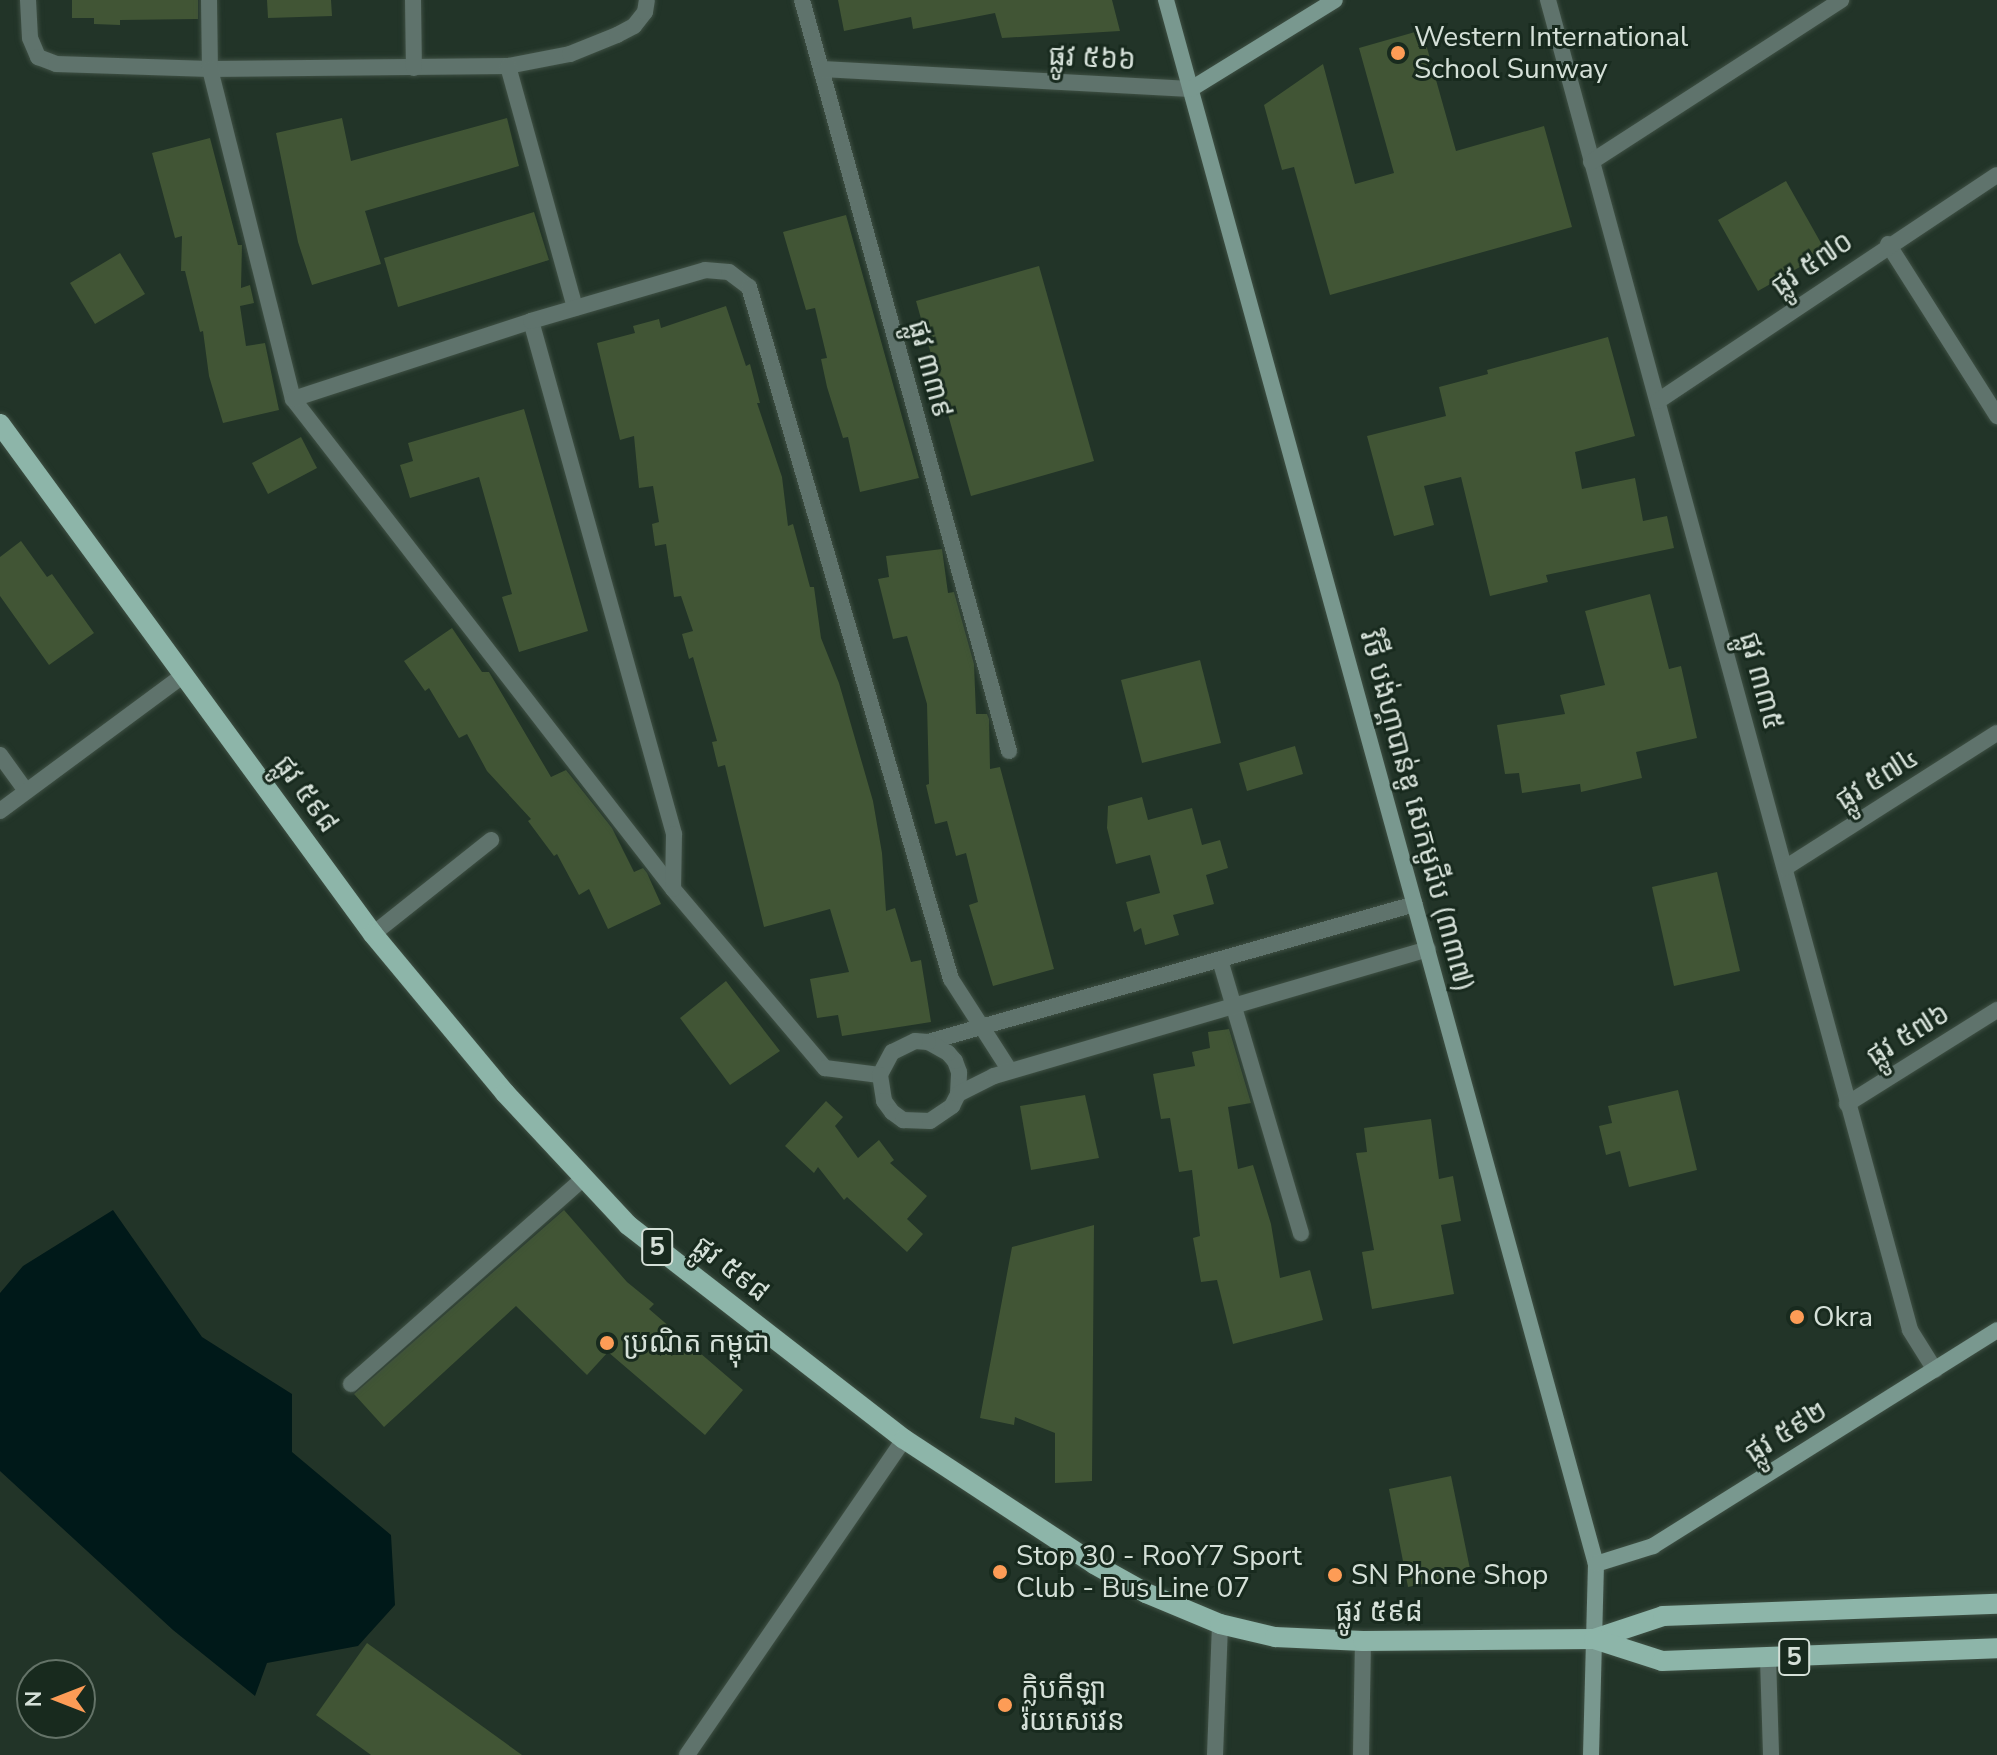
<!DOCTYPE html>
<meta charset="utf-8">
<style>
body{margin:0}
#map{position:relative;width:1997px;height:1755px;overflow:hidden;background:#223428;font-family:"Nunito Sans","Noto Sans Khmer",sans-serif}
div>[style]{position:absolute}
[style*='--x']{left:calc(var(--x)*1px);top:calc(var(--y)*1px);width:calc(var(--w)*1px);rotate:calc(var(--a)*1deg)}
.water>*{inset:0;background:#001919}
.building>*{inset:0;background:#415535}
.roads{filter:drop-shadow(0 0 2px #3f5044) drop-shadow(0 0 2px #3f5044)}
.street>*{height:16px;margin:-8px;padding:0 8px;transform-origin:8px;border-radius:8px;background:#5f736c}
.secondary>*{height:16px;margin:-8px;padding:0 8px;transform-origin:8px;border-radius:8px;background:#79988f}
.primary>*{height:20px;margin:-10px;padding:0 10px;transform-origin:10px;border-radius:10px;background:#8db5a9}
.dots>*{width:22px;height:22px;translate:-50% -50%;box-sizing:border-box;border:4px solid #182a1e;border-radius:50%}
span{translate:-50% -50%;white-space:nowrap;text-align:center;line-height:1.15;-webkit-text-stroke:6px #182a1e;paint-order:stroke}
.shield-label span{padding:2px 6px;background:#182a1e;border:2px solid;border-radius:6px;-webkit-text-stroke-width:0}
.shield-label{font-size:26px;color:#d5e0d8;font-weight:700}
.poi-label{font-size:28px;color:#d5e0d8}
.left{translate:0 -50%;text-align:left}
.street-label{font-size:28px;color:#d5e0d8}
.north{position:absolute;left:16px;top:1659px;width:80px;height:80px;box-sizing:border-box;background:#182a1e;border:2px solid #647368;border-radius:50%;rotate:270deg;font-size:22px;font-weight:700;line-height:32px;text-align:center;color:#d5e0d8}
.north::after{content:'';display:block;margin:auto;width:28px;height:36px;background:#fd9c56;clip-path:polygon(50% 0,100% 100%,50% 72%,0 100%)}
</style>
<div id="map">
<div class="water">
<div style="clip-path:polygon(113px 1210px,202px 1337px,292px 1394px,292px 1452px,391px 1535px,395px 1605px,358px 1646px,267px 1663px,255px 1696px,173px 1630px,0 1471px,0 1293px,23px 1266px)"></div>
</div>
<div class="building">
<div style="clip-path:polygon(72px 0,198px 0,198px 19px,120px 20px,120px 25px,94px 24px,94px 18px,72px 18px)"></div>
<div style="clip-path:polygon(267px 0,331px 0,332px 16px,268px 18px)"></div>
<div style="clip-path:polygon(838px 0,1112px 0,1120px 31px,1002px 38px,995px 13px,913px 29px,911px 17px,844px 31px)"></div>
<div style="clip-path:polygon(1422px 30px,1456px 151px,1544px 126px,1572px 227px,1330px 295px,1294px 167px,1282px 170px,1264px 105px,1323px 64px,1355px 184px,1394px 173px,1359px 48px)"></div>
<div style="clip-path:polygon(342px 118px,351px 161px,507px 118px,519px 166px,365px 211px,381px 264px,312px 285px,298px 242px,276px 133px)"></div>
<div style="clip-path:polygon(210px 138px,238px 245px,242px 245px,241px 288px,250px 285px,254px 303px,240px 306px,246px 346px,265px 343px,279px 410px,223px 423px,209px 376px,203px 331px,200px 332px,185px 271px,181px 271px,182px 236px,175px 238px,152px 153px)"></div>
<div style="clip-path:polygon(1786px 181px,1826px 252px,1758px 291px,1718px 220px)"></div>
<div style="clip-path:polygon(534px 212px,549px 260px,398px 307px,384px 258px)"></div>
<div style="clip-path:polygon(846px 215px,919px 478px,860px 492px,848px 437px,843px 438px,827px 387px,821px 359px,827px 358px,815px 308px,806px 310px,783px 232px)"></div>
<div style="clip-path:polygon(120px 253px,145px 294px,95px 324px,70px 283px)"></div>
<div style="clip-path:polygon(1039px 266px,1094px 461px,971px 496px,916px 301px)"></div>
<div style="clip-path:polygon(726px 306px,746px 366px,750px 364px,760px 403px,757px 403px,782px 477px,788px 526px,793px 524px,810px 587px,814px 587px,821px 638px,839px 683px,873px 801px,882px 853px,886px 911px,895px 908px,911px 962px,921px 960px,931px 1022px,842px 1036px,838px 1015px,817px 1018px,810px 979px,849px 972px,830px 909px,764px 927px,725px 765px,718px 767px,712px 742px,717px 741px,693px 657px,689px 659px,682px 634px,693px 631px,681px 596px,674px 597px,666px 544px,655px 546px,652px 524px,659px 522px,653px 486px,639px 488px,634px 436px,620px 440px,597px 343px,635px 333px,633px 326px,659px 319px,661px 328px)"></div>
<div style="clip-path:polygon(1608px 337px,1635px 436px,1575px 452px,1582px 489px,1635px 478px,1643px 521px,1667px 516px,1674px 548px,1546px 575px,1548px 582px,1490px 596px,1461px 477px,1424px 486px,1434px 525px,1394px 536px,1367px 436px,1446px 416px,1439px 387px,1488px 374px,1487px 370px)"></div>
<div style="clip-path:polygon(524px 409px,588px 631px,519px 652px,502px 597px,512px 594px,479px 477px,410px 498px,400px 465px,413px 461px,408px 443px)"></div>
<div style="clip-path:polygon(301px 437px,317px 468px,268px 494px,252px 463px)"></div>
<div style="clip-path:polygon(21px 541px,47px 577px,52px 574px,94px 633px,49px 665px,0 596px,0 557px)"></div>
<div style="clip-path:polygon(942px 549px,948px 593px,954px 592px,974px 664px,976px 714px,987px 714px,989px 719px,990px 769px,1000px 767px,1054px 969px,993px 986px,969px 905px,978px 902px,966px 853px,956px 856px,947px 821px,935px 824px,926px 785px,929px 784px,927px 704px,907px 636px,893px 639px,878px 579px,889px 577px,886px 556px)"></div>
<div style="clip-path:polygon(1650px 594px,1669px 669px,1681px 666px,1697px 738px,1636px 752px,1642px 778px,1581px 792px,1580px 784px,1522px 793px,1519px 773px,1505px 774px,1497px 725px,1565px 714px,1560px 695px,1605px 685px,1585px 611px)"></div>
<div style="clip-path:polygon(452px 628px,482px 672px,489px 672px,551px 777px,566px 770px,612px 828px,634px 872px,643px 868px,647px 873px,661px 904px,608px 929px,589px 889px,579px 895px,557px 854px,554px 856px,528px 821px,531px 819px,487px 771px,467px 734px,459px 738px,429px 688px,425px 691px,404px 661px)"></div>
<div style="clip-path:polygon(1200px 660px,1221px 743px,1142px 763px,1121px 680px)"></div>
<div style="clip-path:polygon(1295px 746px,1303px 774px,1247px 791px,1239px 763px)"></div>
<div style="clip-path:polygon(1142px 797px,1148px 820px,1192px 808px,1202px 845px,1220px 840px,1228px 868px,1206px 875px,1214px 904px,1173px 915px,1179px 935px,1145px 945px,1141px 928px,1134px 932px,1126px 902px,1160px 893px,1150px 855px,1116px 864px,1107px 828px,1108px 806px)"></div>
<div style="clip-path:polygon(1717px 872px,1740px 971px,1674px 986px,1652px 887px)"></div>
<div style="clip-path:polygon(726px 981px,780px 1051px,730px 1085px,680px 1018px)"></div>
<div style="clip-path:polygon(1229px 1029px,1251px 1103px,1228px 1107px,1238px 1169px,1253px 1165px,1271px 1224px,1280px 1278px,1310px 1270px,1323px 1320px,1233px 1344px,1217px 1280px,1201px 1282px,1193px 1238px,1200px 1236px,1192px 1170px,1179px 1172px,1170px 1118px,1161px 1119px,1153px 1074px,1195px 1066px,1192px 1052px,1210px 1048px,1208px 1032px)"></div>
<div style="clip-path:polygon(1678px 1090px,1697px 1170px,1629px 1187px,1620px 1151px,1606px 1155px,1599px 1126px,1612px 1123px,1608px 1106px)"></div>
<div style="clip-path:polygon(1085px 1095px,1099px 1158px,1031px 1170px,1020px 1106px)"></div>
<div style="clip-path:polygon(826px 1101px,843px 1117px,835px 1126px,858px 1158px,879px 1140px,894px 1160px,890px 1163px,927px 1196px,907px 1219px,923px 1234px,907px 1252px,847px 1197px,844px 1200px,818px 1167px,814px 1173px,785px 1146px)"></div>
<div style="clip-path:polygon(1431px 1119px,1439px 1179px,1453px 1176px,1461px 1221px,1441px 1225px,1454px 1294px,1372px 1309px,1362px 1252px,1374px 1250px,1356px 1153px,1367px 1152px,1364px 1128px)"></div>
<div style="clip-path:polygon(564px 1210px,627px 1282px,654px 1304px,649px 1309px,743px 1390px,705px 1435px,608px 1352px,587px 1375px,516px 1306px,384px 1427px,354px 1394px)"></div>
<div style="clip-path:polygon(1094px 1225px,1092px 1481px,1055px 1483px,1055px 1433px,1015px 1417px,1014px 1425px,980px 1418px,1012px 1247px)"></div>
<div style="clip-path:polygon(1451px 1476px,1471px 1574px,1408px 1587px,1389px 1489px)"></div>
<div style="clip-path:polygon(367px 1643px,522px 1755px,371px 1755px,316px 1715px)"></div>
</div>
<div class="roads">
<div class="street">
<div style="--x:28;--y:0;--w:38;--a:87"></div>
<div style="--x:30;--y:38;--w:21;--a:67"></div>
<div style="--x:38;--y:57;--w:19;--a:21"></div>
<div style="--x:56;--y:64;--w:154;--a:1.9"></div>
<div style="--x:210;--y:69;--w:298;--a:-0.6"></div>
<div style="--x:508;--y:66;--w:63;--a:-11"></div>
<div style="--x:570;--y:54;--w:51;--a:-22"></div>
<div style="--x:617;--y:35;--w:19;--a:-28"></div>
<div style="--x:634;--y:26;--w:18;--a:-52"></div>
<div style="--x:645;--y:12;--w:12;--a:-81"></div>
<div style="--x:209;--y:0;--w:69;--a:89.2"></div>
<div style="--x:210;--y:69;--w:340;--a:75.9"></div>
<div style="--x:293;--y:399;--w:620;--a:52.21"></div>
<div style="--x:673;--y:889;--w:235;--a:49.7"></div>
<div style="--x:825;--y:1068;--w:55;--a:7.3"></div>
<div style="--x:413;--y:0;--w:68;--a:89.2"></div>
<div style="--x:802;--y:0;--w:779;--a:74.59"></div>
<div style="--x:1548;--y:0;--w:1378;--a:74.77"></div>
<div style="--x:1910;--y:1330;--w:47;--a:58"></div>
<div style="--x:508;--y:66;--w:251;--a:74.5"></div>
<div style="--x:821;--y:69;--w:371;--a:3.1"></div>
<div style="--x:1591;--y:162;--w:298;--a:-32.9"></div>
<div style="--x:1888;--y:244;--w:204;--a:57.6"></div>
<div style="--x:531;--y:321;--w:533;--a:74.42"></div>
<div style="--x:674;--y:834;--w:55;--a:91"></div>
<div style="--x:293;--y:399;--w:250;--a:-18.1"></div>
<div style="--x:531;--y:321;--w:181;--a:-16.3"></div>
<div style="--x:705;--y:270;--w:24;--a:5"></div>
<div style="--x:729;--y:272;--w:25;--a:37"></div>
<div style="--x:749;--y:287;--w:721;--a:73.73"></div>
<div style="--x:951;--y:979;--w:109;--a:57.3"></div>
<div style="--x:1658;--y:401;--w:407;--a:-33.7"></div>
<div style="--x:0;--y:755;--w:44;--a:54.2"></div>
<div style="--x:0;--y:811;--w:229;--a:-36.5"></div>
<div style="--x:1785;--y:868;--w:251;--a:-32.5"></div>
<div style="--x:373;--y:934;--w:151;--a:-38.5"></div>
<div style="--x:1220;--y:960;--w:285;--a:73.5"></div>
<div style="--x:928;--y:1042;--w:506;--a:-15.82"></div>
<div style="--x:958;--y:1094;--w:22;--a:-87"></div>
<div style="--x:959;--y:1072;--w:12;--a:-110"></div>
<div style="--x:955;--y:1061;--w:11;--a:-131"></div>
<div style="--x:948;--y:1053;--w:23;--a:-151"></div>
<div style="--x:928;--y:1042;--w:13;--a:-176"></div>
<div style="--x:915;--y:1041;--w:25;--a:154"></div>
<div style="--x:892;--y:1052;--w:26;--a:118"></div>
<div style="--x:880;--y:1075;--w:26;--a:81"></div>
<div style="--x:884;--y:1101;--w:14;--a:54"></div>
<div style="--x:892;--y:1112;--w:14;--a:36"></div>
<div style="--x:903;--y:1120;--w:27;--a:2"></div>
<div style="--x:930;--y:1121;--w:27;--a:-34"></div>
<div style="--x:952;--y:1106;--w:13;--a:-63"></div>
<div style="--x:958;--y:1094;--w:40;--a:-26.6"></div>
<div style="--x:994;--y:1076;--w:452;--a:-16.3"></div>
<div style="--x:1847;--y:1104;--w:177;--a:-32.1"></div>
<div style="--x:351;--y:1384;--w:311;--a:-41.5"></div>
<div style="--x:1768;--y:1658;--w:97;--a:88.2"></div>
<div style="--x:687;--y:1755;--w:383;--a:-55.5"></div>
<div style="--x:1215;--y:1755;--w:131;--a:-87.8"></div>
<div style="--x:1361;--y:1755;--w:114;--a:-89"></div>
</div>
<div class="secondary">
<div style="--x:1166;--y:0;--w:1622;--a:74.63"></div>
<div style="--x:1596;--y:1564;--w:191;--a:91.5"></div>
<div style="--x:1191;--y:89;--w:169;--a:-31.7"></div>
<div style="--x:1596;--y:1564;--w:60;--a:-17.5"></div>
<div style="--x:1653;--y:1546;--w:406;--a:-32.1"></div>
</div>
<div class="primary">
<div style="--x:0;--y:424;--w:632;--a:53.82"></div>
<div style="--x:373;--y:934;--w:207;--a:50.3"></div>
<div style="--x:505;--y:1093;--w:180;--a:47"></div>
<div style="--x:628;--y:1225;--w:349;--a:37.8"></div>
<div style="--x:904;--y:1439;--w:227;--a:33.3"></div>
<div style="--x:1094;--y:1564;--w:60;--a:29.1"></div>
<div style="--x:1146;--y:1593;--w:80;--a:22.7"></div>
<div style="--x:1220;--y:1624;--w:57;--a:13.3"></div>
<div style="--x:1275;--y:1637;--w:88;--a:2.6"></div>
<div style="--x:1363;--y:1641;--w:231;--a:-0.5"></div>
<div style="--x:1594;--y:1639;--w:73;--a:-18.4"></div>
<div style="--x:1663;--y:1616;--w:334;--a:-2.1"></div>
<div style="--x:1594;--y:1639;--w:71;--a:17.9"></div>
<div style="--x:1662;--y:1661;--w:335;--a:-2.2"></div>
</div>
</div>
<div class="dots">
<div style="left:1398px;top:53px;background:#fd9c56"></div>
<div style="left:1797px;top:1317px;background:#fd9c56"></div>
<div style="left:607px;top:1343px;background:#fd9c56"></div>
<div style="left:1000px;top:1572px;background:#fd9c56"></div>
<div style="left:1335px;top:1575px;background:#fd9c56"></div>
<div style="left:1005px;top:1705px;background:#fd9c56"></div>
</div>
<div class="shield-label">
<span style="left:657px;top:1247px">5</span>
<span style="left:1794px;top:1657px">5</span>
</div>
<div class="poi-label">
<span class="left" style="left:1414px;top:53px">Western International<br>School Sunway</span>
<span class="left" style="left:1813px;top:1317px">Okra</span>
<span class="left" style="left:623px;top:1343px">ប្រណិត កម្ពុជា</span>
<span class="left" style="left:1016px;top:1572px">Stop 30 - RooY7 Sport<br>Club - Bus Line 07</span>
<span class="left" style="left:1351px;top:1575px">SN Phone Shop</span>
<span class="left" style="left:1021px;top:1705px">ក្លិបកីឡា<br>រ៉យសេវេន</span>
</div>
<div class="street-label">
<span style="left:1092px;top:58px;rotate:3deg">ផ្លូវ ៥៦៦</span>
<span style="left:1812px;top:264px;rotate:-34deg">ផ្លូវ ៥៧០</span>
<span style="left:930px;top:369px;rotate:75deg">ផ្លូវ ៣៣៩</span>
<span style="left:1761px;top:681px;rotate:75deg">ផ្លូវ ៣៣៥</span>
<span style="left:1877px;top:779px;rotate:-32deg">ផ្លូវ ៥៧៤</span>
<span style="left:306px;top:794px;rotate:54deg">ផ្លូវ ៥៩៨</span>
<span style="left:1417px;top:811px;rotate:75deg">វិថី បង់ហ្គាបាន់ឌូ សេកមូជីប (៣៣៧)</span>
<span style="left:1908px;top:1035px;rotate:-32deg">ផ្លូវ ៥៧៦</span>
<span style="left:731px;top:1269px;rotate:38deg">ផ្លូវ ៥៩៨</span>
<span style="left:1786px;top:1432px;rotate:-32deg">ផ្លូវ ៥៩២</span>
<span style="left:1379px;top:1612px">ផ្លូវ ៥៩៨</span>
</div>
<div class="north">N</div>
</div>
